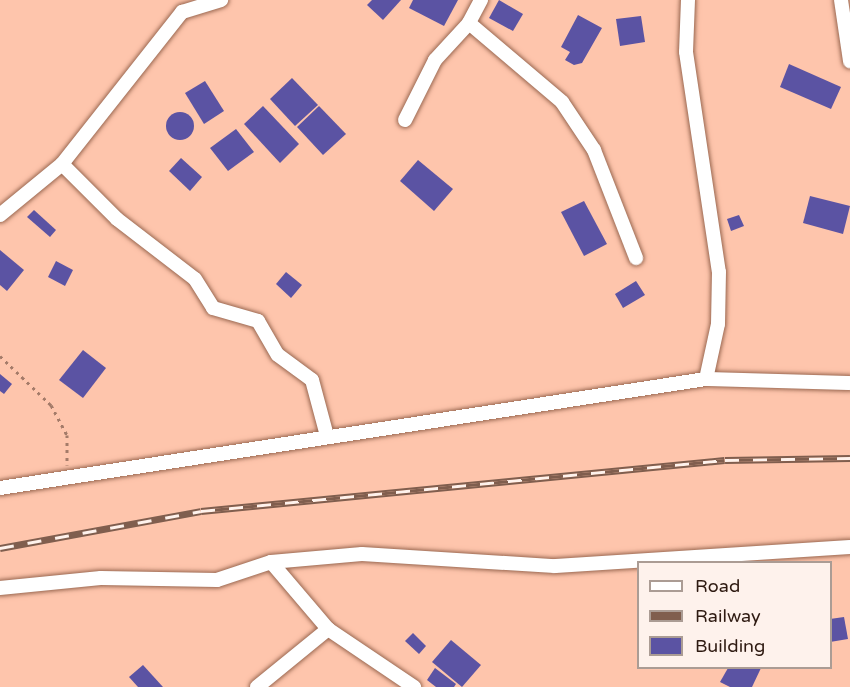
<!DOCTYPE html>
<style>
body{margin:0}
#map{position:relative;width:850px;height:687px;overflow:hidden;background:#fec5ac;font-family:"Varela Round",sans-serif}
div>[style]{position:absolute}
[style*='--x']{left:calc(var(--x)*1px);top:calc(var(--y)*1px);width:calc(var(--w)*1px);rotate:calc(var(--a)*1deg)}
.building>*{inset:0;background:#5b53a3}
.round{border-radius:50%}
.path>*{height:3px;margin-top:-1.5px;transform-origin:0;background:repeating-linear-gradient(90deg,#a47b69 0 3px,transparent 0 7.5px)}
.roads{filter:drop-shadow(0 0 2px #9a6851) drop-shadow(0 0 2px #9a6851)}
.minor>*{height:14px;margin:-7px;padding:0 7px;transform-origin:7px;border-radius:7px;background:#fff}
.rail>*{height:7px;margin-top:-3.5px;transform-origin:0;background:repeating-linear-gradient(90deg,#fef2ec 0 14px,#805e4e 0 28px);box-sizing:border-box;border-block:2px solid #805e4e}
span{translate:-50% -50%;white-space:nowrap;text-align:center;line-height:1.15;-webkit-text-stroke:6px #fef2ec;paint-order:stroke}
.legend{position:absolute;left:637px;top:561px;width:195px;height:108px;box-sizing:border-box;background:#fef2ec;border:2px solid #ab9c94;margin:0;padding:8px 10px;list-style:none;font-size:18px;color:#2e1a11}
.legend li{display:flex;align-items:center;gap:12px;height:30px}
.legend b{width:30px;border:2px solid #ab9c94}
</style>
<div id="map">
<div class="building">
<div style="clip-path:polygon(372px 0,401px 0,383px 20px,367px 5px)"></div>
<div style="clip-path:polygon(413px 0,458px 0,444px 26px,409px 8px)"></div>
<div style="clip-path:polygon(499px 0,523px 14px,513px 31px,489px 18px)"></div>
<div style="clip-path:polygon(578px 15px,602px 28px,582px 63px,574px 65px,565px 60px,570px 52px,561px 47px)"></div>
<div style="clip-path:polygon(641px 16px,645px 42px,620px 46px,616px 19px)"></div>
<div style="clip-path:polygon(789px 64px,841px 87px,831px 109px,780px 87px)"></div>
<div style="clip-path:polygon(292px 78px,318px 105px,295px 126px,270px 99px)"></div>
<div style="clip-path:polygon(205px 81px,224px 111px,204px 124px,185px 93px)"></div>
<div style="clip-path:polygon(263px 106px,299px 144px,280px 163px,244px 124px)"></div>
<div style="clip-path:polygon(319px 106px,346px 134px,323px 155px,297px 127px)"></div>
<div class="round" style="left:166px;top:112px;width:28px;height:28px"></div>
<div style="clip-path:polygon(236px 129px,254px 152px,228px 171px,210px 148px)"></div>
<div style="clip-path:polygon(181px 158px,202px 177px,190px 191px,169px 171px)"></div>
<div style="clip-path:polygon(418px 160px,453px 189px,434px 211px,400px 181px)"></div>
<div style="clip-path:polygon(810px 196px,850px 206px,843px 234px,803px 223px)"></div>
<div style="clip-path:polygon(584px 201px,607px 244px,584px 256px,561px 212px)"></div>
<div style="clip-path:polygon(34px 210px,56px 230px,50px 237px,27px 217px)"></div>
<div style="clip-path:polygon(739px 215px,744px 226px,731px 231px,727px 219px)"></div>
<div style="clip-path:polygon(0 250px,24px 270px,7px 291px,0 285px)"></div>
<div style="clip-path:polygon(56px 261px,73px 270px,65px 286px,48px 277px)"></div>
<div style="clip-path:polygon(286px 272px,302px 285px,291px 298px,276px 284px)"></div>
<div style="clip-path:polygon(636px 281px,645px 295px,623px 308px,615px 294px)"></div>
<div style="clip-path:polygon(83px 350px,106px 368px,83px 398px,59px 380px)"></div>
<div style="clip-path:polygon(0 374px,12px 384px,4px 394px,0 391px)"></div>
<div style="clip-path:polygon(844px 617px,848px 639px,830px 642px,830px 619px)"></div>
<div style="clip-path:polygon(413px 633px,426px 646px,419px 654px,405px 641px)"></div>
<div style="clip-path:polygon(451px 640px,481px 665px,462px 687px,432px 662px)"></div>
<div style="clip-path:polygon(143px 665px,163px 687px,138px 687px,129px 677px)"></div>
<div style="clip-path:polygon(435px 668px,456px 684px,454px 687px,436px 687px,427px 680px)"></div>
<div style="clip-path:polygon(728px 668px,761px 668px,752px 687px,730px 687px,720px 682px)"></div>
</div>
<div class="path">
<div style="--x:0;--y:356;--w:71;--a:43.9"></div>
<div style="--x:51;--y:405;--w:34;--a:62"></div>
<div style="--x:67;--y:435;--w:30;--a:90"></div>
</div>
<div class="roads">
<div class="minor">
<div style="--x:481;--y:0;--w:26;--a:118"></div>
<div style="--x:469;--y:23;--w:122;--a:40.3"></div>
<div style="--x:562;--y:102;--w:58;--a:56.3"></div>
<div style="--x:594;--y:150;--w:116;--a:68.7"></div>
<div style="--x:688;--y:0;--w:52;--a:92.2"></div>
<div style="--x:686;--y:52;--w:222;--a:81.5"></div>
<div style="--x:719;--y:272;--w:52;--a:91.1"></div>
<div style="--x:718;--y:324;--w:56;--a:102.3"></div>
<div style="--x:841;--y:0;--w:62;--a:81.6"></div>
<div style="--x:405;--y:120;--w:67;--a:-63.4"></div>
<div style="--x:435;--y:60;--w:50;--a:-47.4"></div>
<div style="--x:62;--y:164;--w:78;--a:45"></div>
<div style="--x:117;--y:219;--w:98;--a:37.6"></div>
<div style="--x:195;--y:279;--w:34;--a:58"></div>
<div style="--x:213;--y:308;--w:47;--a:16.1"></div>
<div style="--x:258;--y:321;--w:39;--a:60"></div>
<div style="--x:278;--y:355;--w:42;--a:36.3"></div>
<div style="--x:312;--y:380;--w:58;--a:75"></div>
<div style="--x:0;--y:215;--w:80;--a:-39.4"></div>
<div style="--x:62;--y:164;--w:194;--a:-51.7"></div>
<div style="--x:182;--y:12;--w:41;--a:-17.1"></div>
<div style="--x:0;--y:488;--w:714;--a:-8.78"></div>
<div style="--x:706;--y:379;--w:144;--a:1.6"></div>
<div style="--x:271;--y:562;--w:88;--a:49.6"></div>
<div style="--x:328;--y:629;--w:104;--a:34"></div>
<div style="--x:0;--y:588;--w:101;--a:-5.7"></div>
<div style="--x:101;--y:578;--w:116;--a:1"></div>
<div style="--x:217;--y:580;--w:57;--a:-18.4"></div>
<div style="--x:271;--y:562;--w:91;--a:-5"></div>
<div style="--x:362;--y:554;--w:193;--a:3.6"></div>
<div style="--x:555;--y:566;--w:296;--a:-3.7"></div>
<div style="--x:257;--y:687;--w:92;--a:-39.2"></div>
</div>
</div>
<div class="rail">
<div style="--x:0;--y:548;--w:204;--a:-10.4"></div>
<div style="--x:201;--y:511;--w:526;--a:-5.56"></div>
<div style="--x:725;--y:460;--w:125;--a:-0.9"></div>
</div>
<ul class="legend">
<li><b style="height:8px;background:#fff"></b>Road</li>
<li><b style="height:8px;background:#805e4e"></b>Railway</li>
<li><b style="height:16px;background:#5b53a3"></b>Building</li>
</ul>
</div>
